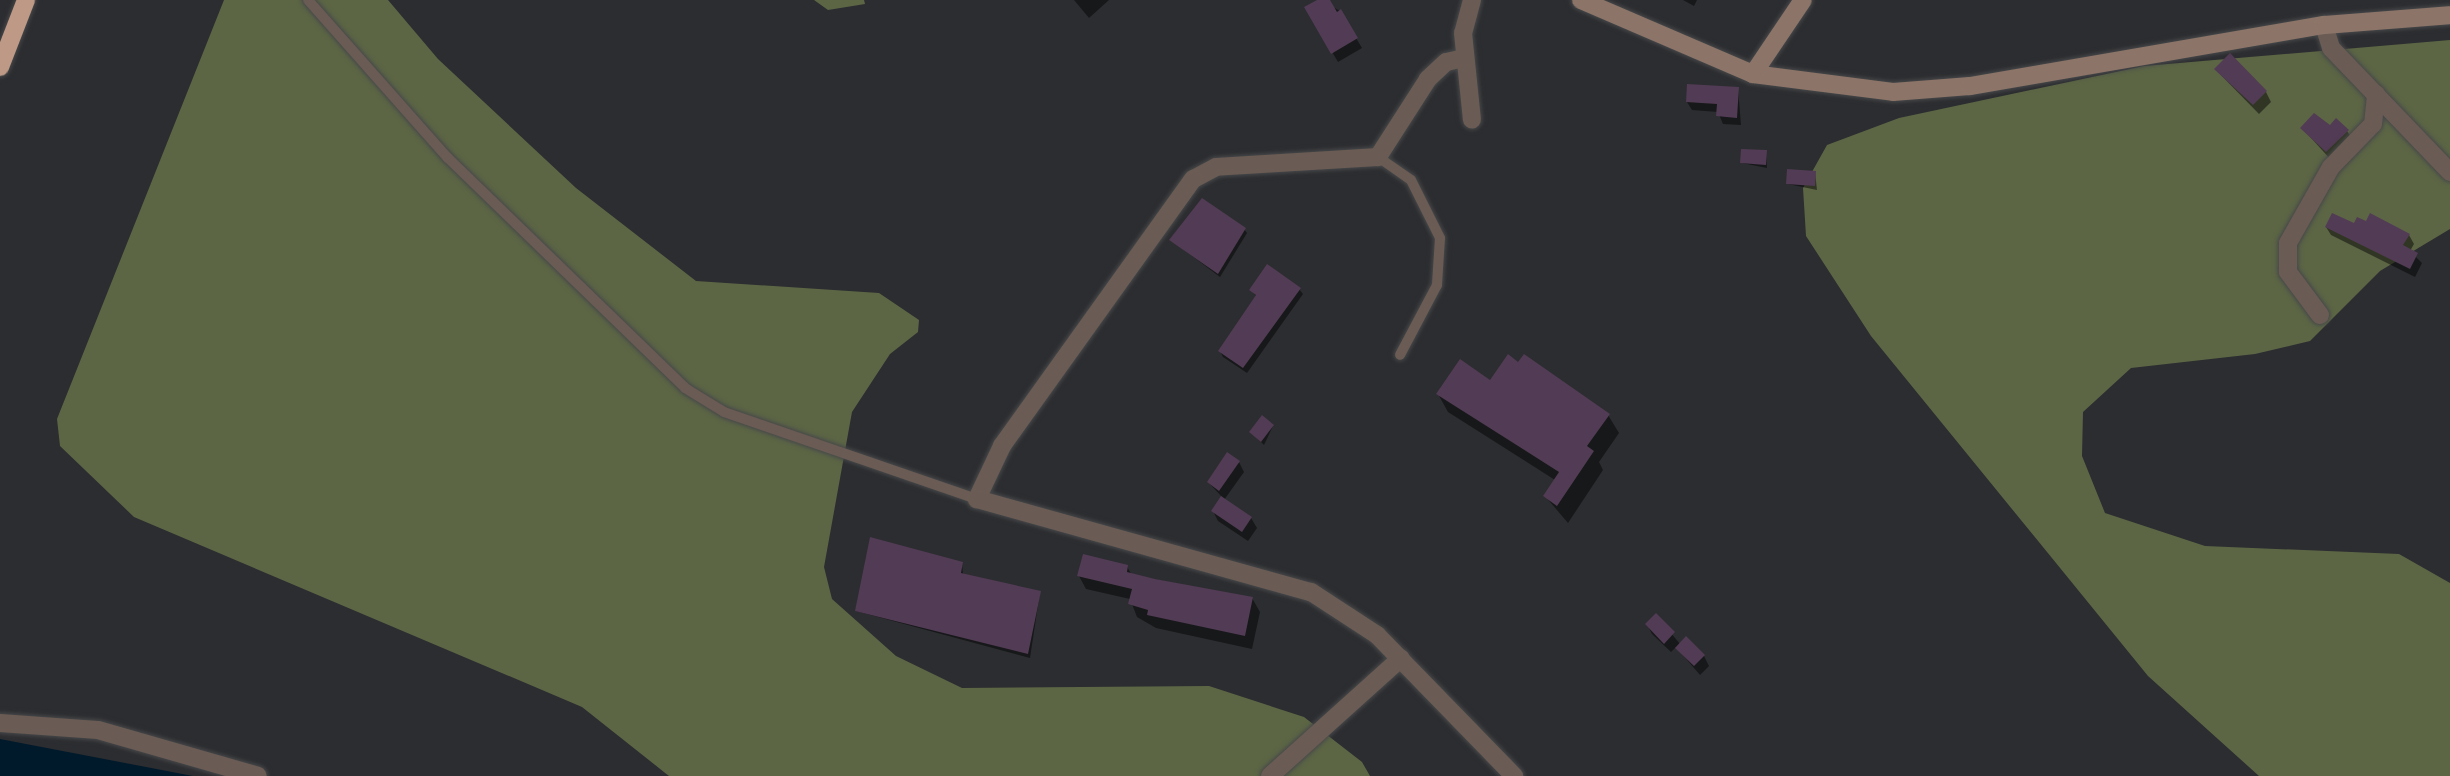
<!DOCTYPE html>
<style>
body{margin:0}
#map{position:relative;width:2450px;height:776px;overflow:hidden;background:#2c2d30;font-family:Quicksand,sans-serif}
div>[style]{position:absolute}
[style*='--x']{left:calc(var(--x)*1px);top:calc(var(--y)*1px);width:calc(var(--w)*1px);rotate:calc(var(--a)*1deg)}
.forest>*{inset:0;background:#5c6645}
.water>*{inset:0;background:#001a2c}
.shadow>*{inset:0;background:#0007}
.building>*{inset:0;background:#523b54}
.roads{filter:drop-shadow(0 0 2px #47484a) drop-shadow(0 0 2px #47484a)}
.lane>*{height:10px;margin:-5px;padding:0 5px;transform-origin:5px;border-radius:5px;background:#6a5c54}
.street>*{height:18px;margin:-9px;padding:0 9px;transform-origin:9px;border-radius:9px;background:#6a5c54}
.secondary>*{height:18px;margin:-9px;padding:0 9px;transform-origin:9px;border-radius:9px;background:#8c7568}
.highway>*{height:18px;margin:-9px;padding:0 9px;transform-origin:9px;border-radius:9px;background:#be9a86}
span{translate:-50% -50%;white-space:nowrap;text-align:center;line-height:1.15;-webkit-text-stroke:5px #232426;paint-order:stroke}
</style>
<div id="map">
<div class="forest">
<div style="clip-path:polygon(224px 0,388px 0,438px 59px,576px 188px,696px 281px,879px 293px,919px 320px,918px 332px,890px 354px,852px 412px,824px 567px,832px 599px,896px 656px,962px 688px,1209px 686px,1304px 717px,1362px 762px,1370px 776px,669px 776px,582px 707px,134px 517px,60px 446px,57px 419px)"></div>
<div style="clip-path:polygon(814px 0,864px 0,865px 4px,828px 10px)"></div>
<div style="clip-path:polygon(2450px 40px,2450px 229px,2380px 271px,2310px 341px,2255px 354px,2131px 368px,2083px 412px,2082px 456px,2105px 513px,2205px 546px,2399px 554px,2450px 583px,2450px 776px,2259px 776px,2148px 676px,1871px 336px,1806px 236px,1803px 188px,1827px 145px,1899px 118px,2144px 66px)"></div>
</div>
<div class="water">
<div style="clip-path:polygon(0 739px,193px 776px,0 776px)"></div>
</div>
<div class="shadow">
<div style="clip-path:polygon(1074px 0,1109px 0,1089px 18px)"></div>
<div style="clip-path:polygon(1320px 0,1340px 11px,1362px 48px,1338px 62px,1306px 8px)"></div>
<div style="clip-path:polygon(1683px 0,1697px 0,1694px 6px)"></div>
<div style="clip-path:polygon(2216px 70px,2266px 92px,2271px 102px,2259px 114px)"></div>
<div style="clip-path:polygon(1738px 88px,1741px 125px,1723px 124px,1718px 112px,1692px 110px,1687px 102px)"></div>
<div style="clip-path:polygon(2330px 126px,2347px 131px,2353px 140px,2332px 161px,2302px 128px)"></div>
<div style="clip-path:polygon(1766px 152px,1767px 168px,1742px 163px)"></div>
<div style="clip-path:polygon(1815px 172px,1817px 190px,1788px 184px)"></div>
<div style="clip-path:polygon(2354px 225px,2409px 235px,2414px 244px,2410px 251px,2422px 263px,2415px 277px,2331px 235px,2326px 227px)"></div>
<div style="clip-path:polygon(1244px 229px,1247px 233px,1220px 277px,1171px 240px)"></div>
<div style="clip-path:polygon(1299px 289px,1303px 294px,1247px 373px,1223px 357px,1220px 351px,1257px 297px,1251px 290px)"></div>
<div style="clip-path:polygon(1519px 364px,1608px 415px,1619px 433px,1599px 462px,1603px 470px,1568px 523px,1545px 496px,1555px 480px,1448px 412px,1438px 394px,1490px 382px)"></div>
<div style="clip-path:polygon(1273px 426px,1264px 445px,1251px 432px)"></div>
<div style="clip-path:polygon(1239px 462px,1244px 472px,1224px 500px,1251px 518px,1257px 528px,1248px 541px,1218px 521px,1213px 511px,1222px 497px,1208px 482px)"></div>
<div style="clip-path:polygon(962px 563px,963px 575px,1040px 592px,1030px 658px,856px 611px)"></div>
<div style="clip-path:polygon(1127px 567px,1132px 575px,1252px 598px,1260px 612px,1252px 649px,1156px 628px,1137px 617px,1130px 599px,1086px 589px,1079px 576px)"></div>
<div style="clip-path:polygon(1656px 615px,1680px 644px,1704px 656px,1709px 666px,1700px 675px,1676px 647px,1671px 652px,1652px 634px,1647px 624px)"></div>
</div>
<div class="building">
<div style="clip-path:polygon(1317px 0,1330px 0,1337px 12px,1341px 9px,1358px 38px,1331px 54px,1304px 7px)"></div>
<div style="clip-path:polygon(2230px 53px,2267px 91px,2253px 105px,2214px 69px)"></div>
<div style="clip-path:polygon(1687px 84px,1739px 87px,1737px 118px,1716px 116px,1717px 104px,1686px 102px)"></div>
<div style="clip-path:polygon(2314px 113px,2330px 125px,2336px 118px,2349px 130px,2326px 152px,2300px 128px)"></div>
<div style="clip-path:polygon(1741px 149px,1767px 150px,1766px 165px,1740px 163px)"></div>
<div style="clip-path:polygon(1787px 169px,1816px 171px,1815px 186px,1786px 184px)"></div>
<div style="clip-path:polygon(1202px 198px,1246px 228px,1218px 274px,1169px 240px)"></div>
<div style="clip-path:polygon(2332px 213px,2354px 223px,2357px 217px,2366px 221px,2370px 213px,2410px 234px,2403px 245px,2418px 253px,2410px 269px,2325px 227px)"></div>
<div style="clip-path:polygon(1267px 264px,1301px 288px,1243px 368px,1218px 351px,1256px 295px,1249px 290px)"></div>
<div style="clip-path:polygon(1508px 354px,1518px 362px,1524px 354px,1610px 414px,1587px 446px,1594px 451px,1557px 506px,1543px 496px,1559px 472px,1436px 394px,1460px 359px,1490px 380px)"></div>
<div style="clip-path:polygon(1262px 415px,1274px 425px,1261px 442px,1249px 432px)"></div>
<div style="clip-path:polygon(1227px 452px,1240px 461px,1219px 491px,1207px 482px)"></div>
<div style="clip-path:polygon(1221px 496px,1252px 517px,1242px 532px,1211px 511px)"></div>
<div style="clip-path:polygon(870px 537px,963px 562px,961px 573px,1041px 591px,1028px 654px,855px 611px)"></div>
<div style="clip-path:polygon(1083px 554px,1128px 565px,1127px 572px,1155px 579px,1253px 597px,1245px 636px,1147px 615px,1148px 610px,1128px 604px,1132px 589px,1077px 576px)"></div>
<div style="clip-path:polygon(1656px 613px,1675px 632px,1664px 644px,1645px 624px)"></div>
<div style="clip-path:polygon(1686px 636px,1705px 655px,1694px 666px,1675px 648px)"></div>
</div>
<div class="roads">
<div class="lane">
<div style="--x:308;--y:0;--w:211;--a:48.5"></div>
<div style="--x:448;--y:158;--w:330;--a:44.1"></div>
<div style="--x:685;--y:388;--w:46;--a:31.6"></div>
<div style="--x:724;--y:412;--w:268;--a:19"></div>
<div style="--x:1378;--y:157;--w:40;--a:34.9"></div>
<div style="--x:1411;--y:180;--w:65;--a:63.4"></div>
<div style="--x:1440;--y:238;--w:47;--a:93.7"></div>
<div style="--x:1437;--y:285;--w:79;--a:117.9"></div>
</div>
<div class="street">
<div style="--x:1472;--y:0;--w:34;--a:105"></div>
<div style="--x:1463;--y:33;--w:87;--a:84.1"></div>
<div style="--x:2324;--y:25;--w:24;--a:73"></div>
<div style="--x:2331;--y:48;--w:172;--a:46.2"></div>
<div style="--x:1464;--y:58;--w:18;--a:167"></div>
<div style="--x:1446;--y:62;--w:25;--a:137"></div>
<div style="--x:1428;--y:79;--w:93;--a:122.7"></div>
<div style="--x:1378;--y:157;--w:162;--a:176.5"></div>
<div style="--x:1216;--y:167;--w:26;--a:152"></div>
<div style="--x:1193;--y:179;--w:328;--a:125.6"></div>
<div style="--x:1002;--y:446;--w:59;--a:115.3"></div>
<div style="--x:977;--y:499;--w:347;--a:15.6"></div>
<div style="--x:1311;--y:592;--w:79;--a:33.1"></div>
<div style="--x:1377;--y:635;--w:197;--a:45.8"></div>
<div style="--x:2320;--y:315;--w:54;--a:-126.7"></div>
<div style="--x:2288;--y:272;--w:29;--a:-90"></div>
<div style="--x:2288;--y:243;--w:87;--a:-60.5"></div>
<div style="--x:2331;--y:167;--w:60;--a:-45.7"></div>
<div style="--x:2373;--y:124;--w:30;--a:-84"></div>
<div style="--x:0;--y:723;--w:98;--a:4.1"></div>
<div style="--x:98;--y:730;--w:166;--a:16"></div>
<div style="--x:1270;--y:776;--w:176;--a:-42"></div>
</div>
<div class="secondary">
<div style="--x:1581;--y:0;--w:187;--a:23.3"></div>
<div style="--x:1753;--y:74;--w:141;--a:7.3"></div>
<div style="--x:1893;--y:92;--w:77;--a:-4.5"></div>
<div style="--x:1970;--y:86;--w:359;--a:-9.8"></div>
<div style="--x:2324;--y:25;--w:126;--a:-4.5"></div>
<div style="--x:1753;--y:74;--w:89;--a:-56"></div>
</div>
<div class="highway">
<div style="--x:0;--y:67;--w:72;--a:-68.8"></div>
</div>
</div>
</div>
